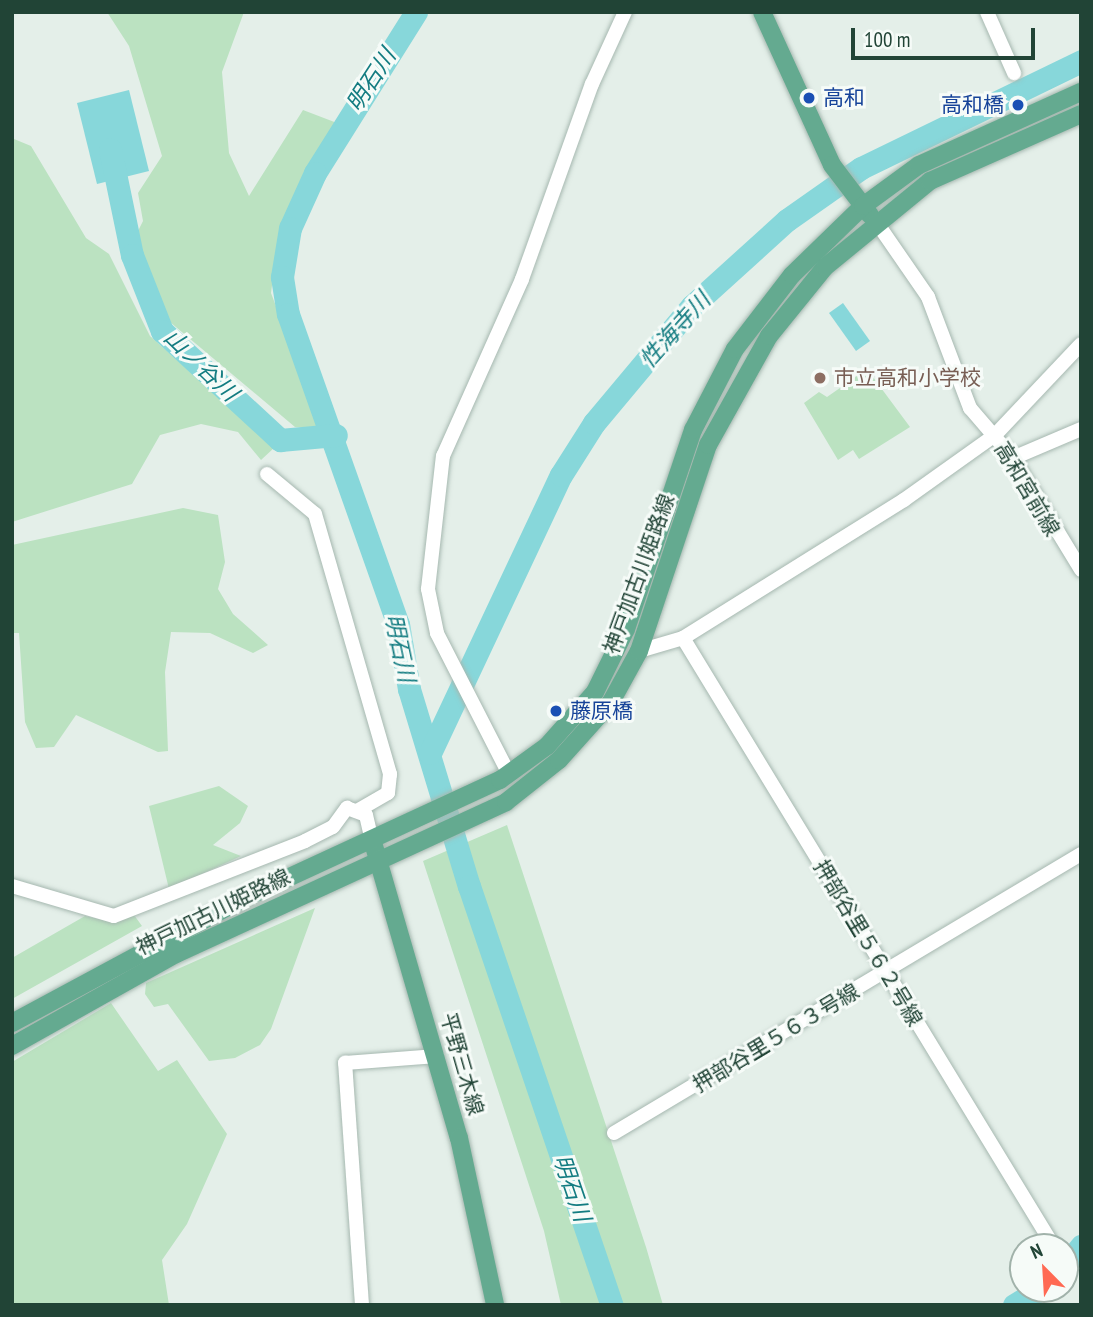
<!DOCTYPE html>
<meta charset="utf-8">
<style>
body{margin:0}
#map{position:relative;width:1093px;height:1317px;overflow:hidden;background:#e4efe9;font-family:"PT Sans Narrow","Noto Sans JP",sans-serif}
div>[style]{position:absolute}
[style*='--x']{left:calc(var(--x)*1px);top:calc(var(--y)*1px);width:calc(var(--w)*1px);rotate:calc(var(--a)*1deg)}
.green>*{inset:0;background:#bbe2c1}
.water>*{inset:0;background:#87d7da}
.river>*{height:23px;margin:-11.5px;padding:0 11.5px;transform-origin:11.5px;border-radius:11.5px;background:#87d7da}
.roads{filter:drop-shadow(0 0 2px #a6b8b0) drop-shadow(0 0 2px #a6b8b0)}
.minor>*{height:14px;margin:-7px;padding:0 7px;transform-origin:7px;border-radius:7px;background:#fff}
.major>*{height:18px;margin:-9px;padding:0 9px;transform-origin:9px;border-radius:9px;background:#64aa90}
.dots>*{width:19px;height:19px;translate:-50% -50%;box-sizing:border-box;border:4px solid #f6fbf8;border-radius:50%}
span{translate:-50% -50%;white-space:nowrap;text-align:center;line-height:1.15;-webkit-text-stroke:6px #f6fbf8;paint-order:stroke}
.transit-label{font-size:21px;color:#164399}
.left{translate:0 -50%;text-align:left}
.right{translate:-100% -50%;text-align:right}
.education-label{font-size:21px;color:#785e54}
.street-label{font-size:21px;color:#214436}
.water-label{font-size:23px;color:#137c81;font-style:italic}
.frame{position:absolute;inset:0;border:14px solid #214436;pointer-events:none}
.north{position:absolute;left:1009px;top:1233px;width:70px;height:70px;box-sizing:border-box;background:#f6fbf8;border:2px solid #a1b2aa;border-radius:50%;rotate:336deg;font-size:19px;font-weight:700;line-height:28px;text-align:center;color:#214436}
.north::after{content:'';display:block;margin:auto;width:24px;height:32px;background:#ff6953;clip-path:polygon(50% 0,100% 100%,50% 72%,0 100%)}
.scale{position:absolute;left:851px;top:28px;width:184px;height:32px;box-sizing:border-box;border:4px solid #214436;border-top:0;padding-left:9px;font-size:21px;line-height:24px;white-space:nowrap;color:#214436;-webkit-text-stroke:5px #f6fbf8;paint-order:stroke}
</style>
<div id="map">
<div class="green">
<div style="clip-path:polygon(107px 12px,244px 12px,222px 72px,229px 153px,249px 196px,303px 110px,337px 123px,279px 234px,271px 293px,322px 429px,295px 427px,164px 317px,136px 235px,143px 221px,138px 193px,162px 156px,129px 46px)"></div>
<div style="clip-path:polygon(14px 139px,31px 146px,86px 238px,109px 254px,150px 336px,275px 447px,261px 460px,238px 432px,201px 424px,160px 435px,132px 484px,12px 522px)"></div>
<div style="clip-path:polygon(867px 369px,910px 427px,859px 459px,853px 450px,838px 460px,804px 403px,819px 392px,827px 397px)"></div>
<div style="clip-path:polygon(183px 508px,218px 515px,225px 562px,218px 589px,233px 614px,268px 645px,253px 653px,210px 633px,171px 632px,165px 672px,168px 751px,158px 752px,76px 715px,54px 747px,36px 748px,25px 722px,19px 633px,12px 633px,12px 545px)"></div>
<div style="clip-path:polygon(219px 786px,248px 806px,240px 823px,213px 845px,241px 856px,169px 889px,149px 806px)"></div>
<div style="clip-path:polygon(507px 825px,646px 1247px,663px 1305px,561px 1305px,544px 1231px,423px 861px)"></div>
<div style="clip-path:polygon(315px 908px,271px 1029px,260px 1045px,235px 1058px,209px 1061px,168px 1004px,154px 1007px,145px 994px,146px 983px)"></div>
<div style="clip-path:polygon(134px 915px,142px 926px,12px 999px,12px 958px,85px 916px,113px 922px)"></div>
<div style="clip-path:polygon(111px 1003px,158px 1071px,177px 1060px,227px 1134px,187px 1224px,162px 1260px,169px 1305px,12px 1305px,12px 1062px)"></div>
</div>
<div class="water">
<div style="clip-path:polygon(129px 90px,149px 171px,97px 184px,77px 103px)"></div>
<div style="clip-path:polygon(843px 303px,870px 341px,856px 351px,829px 313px)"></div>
</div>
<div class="river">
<div style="--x:416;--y:12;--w:190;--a:122.1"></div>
<div style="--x:315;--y:173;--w:60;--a:114.4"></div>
<div style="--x:290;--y:228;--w:50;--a:99.3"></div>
<div style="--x:282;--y:277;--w:37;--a:81"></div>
<div style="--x:288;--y:314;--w:329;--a:70.5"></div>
<div style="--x:398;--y:624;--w:66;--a:80.4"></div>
<div style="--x:409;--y:689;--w:206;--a:73.1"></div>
<div style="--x:469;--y:886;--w:443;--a:71.2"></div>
<div style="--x:110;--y:149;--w:108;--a:78.3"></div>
<div style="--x:132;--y:255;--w:82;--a:68.5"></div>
<div style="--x:162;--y:331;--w:161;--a:42.7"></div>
<div style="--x:280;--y:440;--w:56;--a:-5.1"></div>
<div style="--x:430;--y:753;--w:307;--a:-64.8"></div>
<div style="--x:561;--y:475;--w:62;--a:-57.6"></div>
<div style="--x:594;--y:423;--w:153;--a:-50.1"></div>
<div style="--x:692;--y:306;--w:128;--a:-42.2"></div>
<div style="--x:787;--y:220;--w:90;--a:-35.1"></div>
<div style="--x:861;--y:168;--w:245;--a:-25.9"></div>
<div style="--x:1065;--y:1266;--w:26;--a:-51"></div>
<div style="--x:1014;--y:1305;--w:31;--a:-31"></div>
</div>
<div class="roads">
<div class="minor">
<div style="--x:987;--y:12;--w:67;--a:66.1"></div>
<div style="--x:877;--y:223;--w:90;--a:55.4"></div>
<div style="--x:928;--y:297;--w:119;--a:69.3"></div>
<div style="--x:970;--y:408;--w:66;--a:49.3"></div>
<div style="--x:1013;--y:458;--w:131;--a:58.7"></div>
<div style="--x:1013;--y:458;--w:74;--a:-23.1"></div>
<div style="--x:267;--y:474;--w:62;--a:39.8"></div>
<div style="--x:315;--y:514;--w:271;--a:73.9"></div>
<div style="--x:390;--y:774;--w:19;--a:96"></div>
<div style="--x:388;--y:793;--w:34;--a:150"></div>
<div style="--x:683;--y:638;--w:713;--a:58.65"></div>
<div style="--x:639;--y:651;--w:46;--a:-16.5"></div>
<div style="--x:683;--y:638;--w:261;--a:-32"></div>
<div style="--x:904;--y:500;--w:112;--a:-35.5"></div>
<div style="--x:995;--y:435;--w:125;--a:-46.6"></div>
<div style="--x:509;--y:774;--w:158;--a:-117.1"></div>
<div style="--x:437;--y:633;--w:45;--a:-101.6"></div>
<div style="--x:428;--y:589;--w:134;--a:-83.6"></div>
<div style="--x:443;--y:456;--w:194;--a:-65.9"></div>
<div style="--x:522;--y:279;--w:207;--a:-70.3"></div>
<div style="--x:592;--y:84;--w:79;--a:-65.4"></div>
<div style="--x:12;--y:886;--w:106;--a:16.4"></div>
<div style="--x:114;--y:916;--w:205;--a:-21.4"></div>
<div style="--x:305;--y:841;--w:31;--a:-27"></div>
<div style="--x:333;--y:827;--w:24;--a:-54"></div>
<div style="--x:347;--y:808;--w:20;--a:20"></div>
<div style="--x:366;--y:815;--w:26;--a:77"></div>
<div style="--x:614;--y:1133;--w:544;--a:-30.86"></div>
<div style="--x:362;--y:1305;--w:243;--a:-94"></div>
<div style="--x:345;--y:1063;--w:92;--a:-4.4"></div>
</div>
<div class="major">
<div style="--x:762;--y:12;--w:168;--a:65.4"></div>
<div style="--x:832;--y:165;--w:63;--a:52.8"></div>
<div style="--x:374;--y:846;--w:304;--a:73.8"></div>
<div style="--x:459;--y:1138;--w:171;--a:77.8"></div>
<div style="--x:12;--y:1023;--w:259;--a:-28.3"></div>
<div style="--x:240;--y:900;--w:286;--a:-24.8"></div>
<div style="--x:500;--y:780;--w:58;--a:-35.9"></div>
<div style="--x:547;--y:746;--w:72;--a:-48.4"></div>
<div style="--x:595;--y:692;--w:70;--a:-63.8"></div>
<div style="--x:626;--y:629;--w:210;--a:-71.4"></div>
<div style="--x:693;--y:430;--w:91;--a:-62.6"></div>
<div style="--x:735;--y:349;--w:93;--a:-52.4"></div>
<div style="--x:792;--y:275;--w:99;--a:-44.2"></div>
<div style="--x:863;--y:206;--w:69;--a:-36.2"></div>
<div style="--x:919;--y:165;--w:178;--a:-24.3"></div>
<div style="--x:12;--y:1046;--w:188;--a:-29.3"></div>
<div style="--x:176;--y:954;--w:363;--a:-24.7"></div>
<div style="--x:506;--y:802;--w:68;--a:-38.4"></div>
<div style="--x:559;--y:760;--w:78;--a:-48.1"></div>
<div style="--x:611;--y:702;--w:58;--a:-61.2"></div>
<div style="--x:639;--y:651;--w:217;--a:-71.5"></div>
<div style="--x:708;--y:445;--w:125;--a:-60.8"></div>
<div style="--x:769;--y:336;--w:89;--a:-50.9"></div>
<div style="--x:825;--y:267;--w:136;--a:-39.3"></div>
<div style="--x:930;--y:181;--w:165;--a:-23.9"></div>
</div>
</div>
<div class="dots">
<div style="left:809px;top:98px;background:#1a4fb4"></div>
<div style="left:1018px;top:105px;background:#1a4fb4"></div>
<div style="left:820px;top:378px;background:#8d6e63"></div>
<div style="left:556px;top:711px;background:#1a4fb4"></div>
</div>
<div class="transit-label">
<span class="left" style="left:823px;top:98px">高和</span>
<span class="right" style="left:1004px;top:105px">高和橋</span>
<span class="left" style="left:570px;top:711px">藤原橋</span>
</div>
<div class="education-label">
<span class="left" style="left:834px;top:378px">市立高和小学校</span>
</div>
<div class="street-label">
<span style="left:1027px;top:489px;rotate:59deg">高和宮前線</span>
<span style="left:639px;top:574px;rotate:-70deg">神戸加古川姫路線</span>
<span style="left:213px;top:912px;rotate:-26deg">神戸加古川姫路線</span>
<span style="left:868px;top:943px;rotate:59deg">押部谷里５６２号線</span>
<span style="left:776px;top:1038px;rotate:-31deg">押部谷里５６３号線</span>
<span style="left:462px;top:1064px;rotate:74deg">平野三木線</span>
</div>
<div class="water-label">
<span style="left:371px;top:80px;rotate:-57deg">明石川</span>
<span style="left:675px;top:330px;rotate:-48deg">性海寺川</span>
<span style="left:201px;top:365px;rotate:44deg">山ノ谷川</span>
<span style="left:400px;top:648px;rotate:78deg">明石川</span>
<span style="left:572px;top:1188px;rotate:71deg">明石川</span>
</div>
<div class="frame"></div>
<div class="north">N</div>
<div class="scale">100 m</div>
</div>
